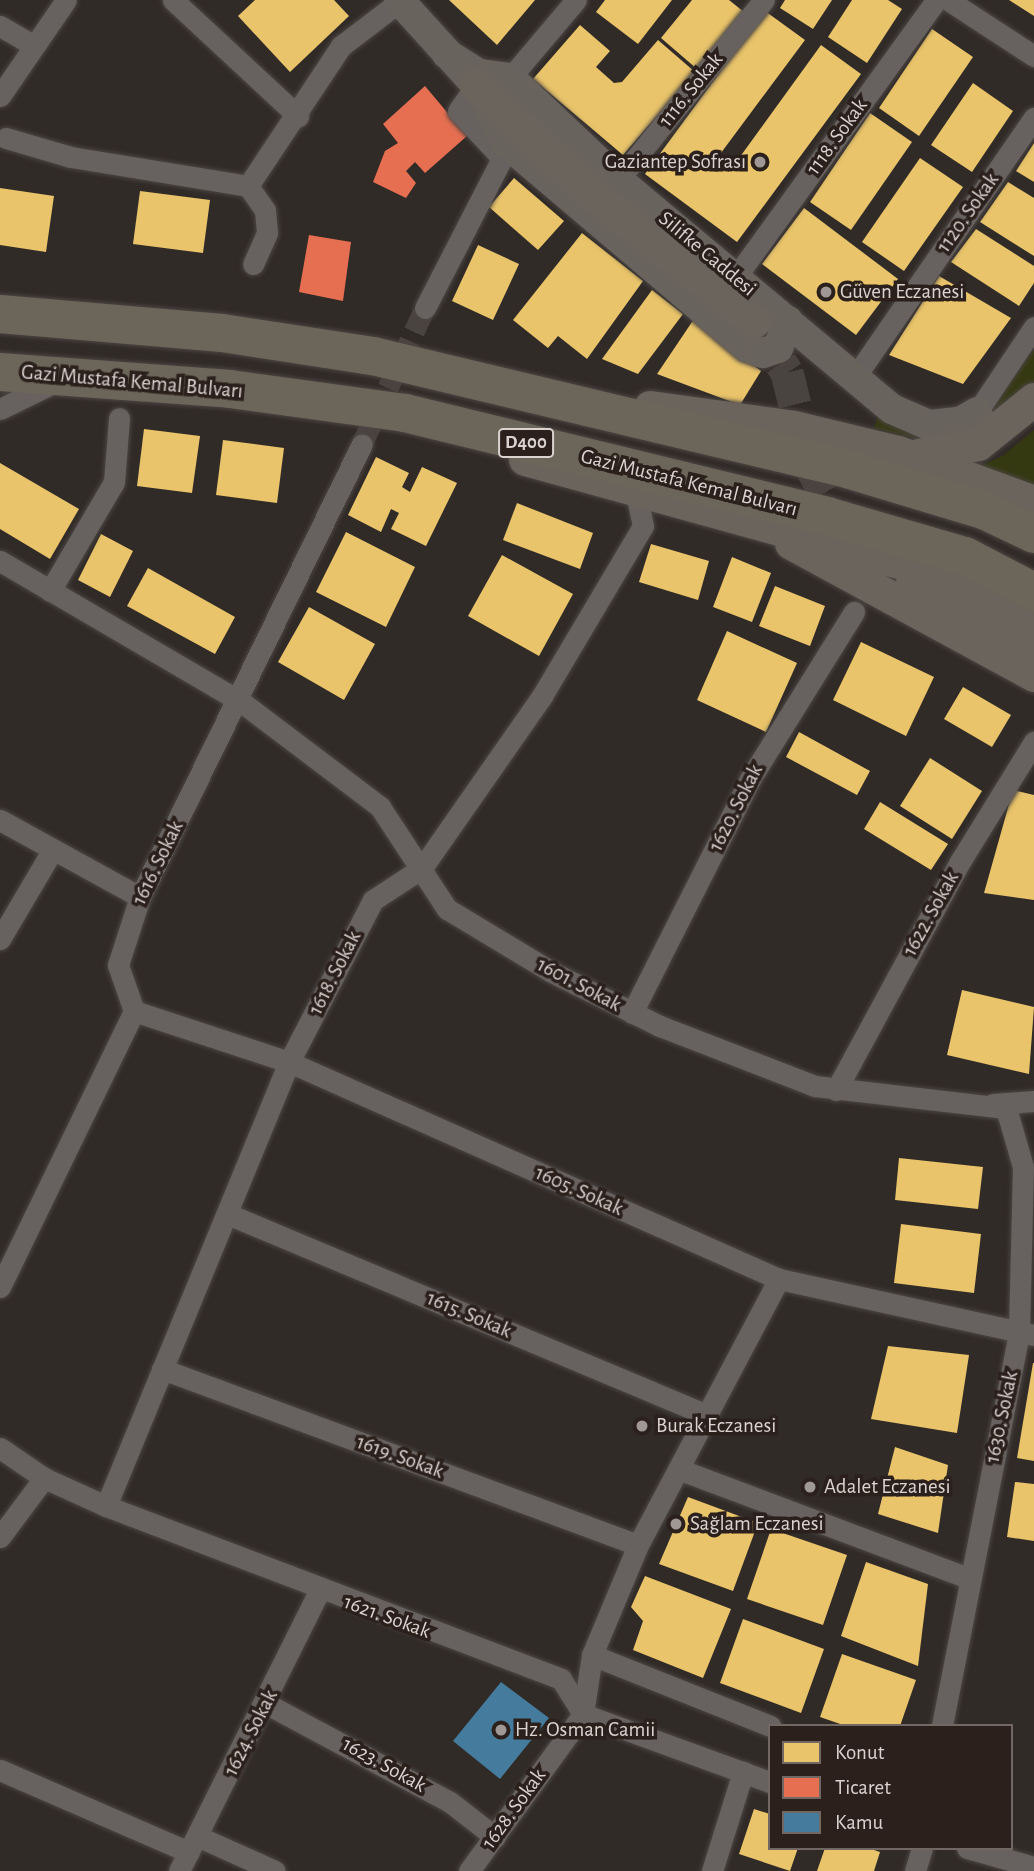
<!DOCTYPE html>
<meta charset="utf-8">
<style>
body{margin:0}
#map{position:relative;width:1034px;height:1871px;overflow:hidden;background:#312b28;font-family:"Alegreya Sans",sans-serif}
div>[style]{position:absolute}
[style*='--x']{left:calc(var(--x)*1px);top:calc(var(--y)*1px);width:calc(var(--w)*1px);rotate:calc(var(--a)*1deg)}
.green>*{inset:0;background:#353911}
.homes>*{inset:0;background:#e9c46a}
.shops>*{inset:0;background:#e76f51}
.public>*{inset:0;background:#457b9d}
.street-tunnel>*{height:21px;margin-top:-10.5px;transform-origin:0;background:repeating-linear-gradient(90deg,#4a4441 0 21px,transparent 0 31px)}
.primary-tunnel>*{height:33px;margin-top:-16.5px;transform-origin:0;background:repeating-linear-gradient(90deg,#4a4441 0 33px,transparent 0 50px)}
.roads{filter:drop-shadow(0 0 2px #4b4643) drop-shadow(0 0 2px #4b4643)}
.street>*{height:21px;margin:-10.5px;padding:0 10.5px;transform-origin:10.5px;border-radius:10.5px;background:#676260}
.secondary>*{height:30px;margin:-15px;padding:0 15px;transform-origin:15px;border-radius:15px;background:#69635e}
.primary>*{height:33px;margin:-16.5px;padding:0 16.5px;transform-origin:16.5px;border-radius:16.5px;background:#6a645c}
.highway>*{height:38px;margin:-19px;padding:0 19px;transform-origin:19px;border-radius:19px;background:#6c665a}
.dots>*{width:19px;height:19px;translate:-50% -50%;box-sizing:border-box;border:4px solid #2b201b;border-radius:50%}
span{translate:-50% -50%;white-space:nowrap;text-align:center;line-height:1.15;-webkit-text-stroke:7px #2b201b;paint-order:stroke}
.shield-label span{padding:2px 5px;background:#2b201b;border:2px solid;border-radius:5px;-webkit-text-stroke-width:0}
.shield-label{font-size:19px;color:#dad3cf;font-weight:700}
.street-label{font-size:21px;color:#dad3cf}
.poi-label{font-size:21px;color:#dad3cf}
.right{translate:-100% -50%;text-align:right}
.left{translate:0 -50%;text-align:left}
.legend{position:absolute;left:768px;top:1724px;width:245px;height:126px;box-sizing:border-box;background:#2b201b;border:2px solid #716863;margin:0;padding:9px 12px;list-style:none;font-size:21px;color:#dad3cf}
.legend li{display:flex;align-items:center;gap:14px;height:35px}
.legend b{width:35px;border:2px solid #716863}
</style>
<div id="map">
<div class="green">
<div style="clip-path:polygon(1034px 350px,1034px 383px,1025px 401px,989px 435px,944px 446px,874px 428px,881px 408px,927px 429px,976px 429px)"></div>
<div style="clip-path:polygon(1034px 430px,1034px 491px,974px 469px,1004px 455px)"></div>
</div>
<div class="homes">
<div style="clip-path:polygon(255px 0,334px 0,349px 16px,290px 72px,238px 16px)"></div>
<div style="clip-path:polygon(449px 0,535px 0,497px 45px)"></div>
<div style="clip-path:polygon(605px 0,672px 0,638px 44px,596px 12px)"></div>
<div style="clip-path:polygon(692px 0,729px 0,744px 12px,697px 69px,661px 38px)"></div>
<div style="clip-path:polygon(785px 0,832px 0,813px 29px,780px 8px)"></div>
<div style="clip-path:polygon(852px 0,888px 0,902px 9px,867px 63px,828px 37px)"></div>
<div style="clip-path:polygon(1009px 0,1034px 0,1034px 16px)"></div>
<div style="clip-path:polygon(765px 11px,805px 40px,715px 161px,729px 172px,821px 45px,861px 74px,737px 242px,645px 174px)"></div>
<div style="clip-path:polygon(580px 25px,610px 51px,596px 67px,614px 83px,622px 82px,658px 40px,695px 72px,623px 155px,533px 79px)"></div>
<div style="clip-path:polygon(932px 29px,973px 57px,919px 136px,879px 108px)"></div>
<div style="clip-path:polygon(973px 83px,1013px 111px,972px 172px,931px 145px)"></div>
<div style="clip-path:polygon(870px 113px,912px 142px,851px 230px,810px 202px)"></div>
<div style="clip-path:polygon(1034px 143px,1034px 182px,1016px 171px)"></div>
<div style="clip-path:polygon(920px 158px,963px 187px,904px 271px,862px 242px)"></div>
<div style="clip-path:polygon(514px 178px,564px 221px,538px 250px,489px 207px)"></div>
<div style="clip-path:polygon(1008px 182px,1034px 198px,1034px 256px,980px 222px)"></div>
<div style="clip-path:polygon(0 188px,54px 196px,46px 252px,0 245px)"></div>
<div style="clip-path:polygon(140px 191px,210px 200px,203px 253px,133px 244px)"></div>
<div style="clip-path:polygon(804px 208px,898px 279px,856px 335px,762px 264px)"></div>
<div style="clip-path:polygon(976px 229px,1034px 266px,1034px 283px,1019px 306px,951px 262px)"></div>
<div style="clip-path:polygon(582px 233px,643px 281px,587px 359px,558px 336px,548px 348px,513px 320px)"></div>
<div style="clip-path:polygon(478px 245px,519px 264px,493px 320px,452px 301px)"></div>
<div style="clip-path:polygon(939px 276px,1011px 318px,963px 384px,889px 355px)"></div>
<div style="clip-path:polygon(652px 290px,683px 314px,638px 374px,602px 359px)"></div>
<div style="clip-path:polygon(694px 319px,761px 371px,740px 405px,657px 374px)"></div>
<div style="clip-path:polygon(144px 429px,200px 436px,192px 493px,137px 486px)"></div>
<div style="clip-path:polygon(223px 440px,284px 448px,277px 503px,216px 495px)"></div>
<div style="clip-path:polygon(376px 457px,409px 473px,402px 487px,410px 492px,422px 467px,457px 483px,426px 546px,391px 529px,399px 513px,391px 509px,381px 532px,348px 515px)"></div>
<div style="clip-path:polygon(0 463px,79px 509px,50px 559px,0 529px)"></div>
<div style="clip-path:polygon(517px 503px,593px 533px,580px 569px,503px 540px)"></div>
<div style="clip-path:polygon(346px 532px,415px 567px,386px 627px,316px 592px)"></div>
<div style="clip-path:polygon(101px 534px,133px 551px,110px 597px,78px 580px)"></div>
<div style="clip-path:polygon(651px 544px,709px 561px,698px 600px,639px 582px)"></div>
<div style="clip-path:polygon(502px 555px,573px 594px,539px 656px,468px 616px)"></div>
<div style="clip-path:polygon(732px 557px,771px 573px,752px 622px,713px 607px)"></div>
<div style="clip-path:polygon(148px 568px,235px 617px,215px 654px,127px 606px)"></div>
<div style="clip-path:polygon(775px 586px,825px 606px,810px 646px,759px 626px)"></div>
<div style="clip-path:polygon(309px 607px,375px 644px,344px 700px,278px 662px)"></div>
<div style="clip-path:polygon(727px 631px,797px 663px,766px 732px,697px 700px)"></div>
<div style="clip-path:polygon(861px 642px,934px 677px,906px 736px,833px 700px)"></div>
<div style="clip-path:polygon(963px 687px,1011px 715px,992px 747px,944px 719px)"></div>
<div style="clip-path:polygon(799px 732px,870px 771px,857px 795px,786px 757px)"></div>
<div style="clip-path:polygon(930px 758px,982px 791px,952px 839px,900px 806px)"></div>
<div style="clip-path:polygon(1013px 790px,1034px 795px,1034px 900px,984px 893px)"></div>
<div style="clip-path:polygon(880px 802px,948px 844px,931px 870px,864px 829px)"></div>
<div style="clip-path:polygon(962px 990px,1034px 1007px,1029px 1074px,947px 1055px)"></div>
<div style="clip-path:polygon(899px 1158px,983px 1167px,978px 1209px,895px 1200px)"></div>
<div style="clip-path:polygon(901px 1224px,981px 1234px,974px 1293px,894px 1283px)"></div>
<div style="clip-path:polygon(888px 1346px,969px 1355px,957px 1433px,871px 1419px)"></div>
<div style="clip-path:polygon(1033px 1363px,1034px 1363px,1034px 1461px,1017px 1458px)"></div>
<div style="clip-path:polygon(895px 1447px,948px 1465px,938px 1533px,878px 1514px)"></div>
<div style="clip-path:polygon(1015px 1482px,1034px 1484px,1034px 1541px,1007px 1537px)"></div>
<div style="clip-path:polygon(688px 1497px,758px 1523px,733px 1591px,659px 1564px)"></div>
<div style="clip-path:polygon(771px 1529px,847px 1555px,823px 1625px,747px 1599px)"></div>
<div style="clip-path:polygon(866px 1562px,928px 1584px,918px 1666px,841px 1636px)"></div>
<div style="clip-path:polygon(645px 1576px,731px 1609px,703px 1678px,633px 1650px,643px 1621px,631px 1607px)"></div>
<div style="clip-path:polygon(743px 1619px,824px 1649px,801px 1713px,720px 1683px)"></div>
<div style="clip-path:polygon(842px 1654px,916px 1680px,900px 1726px,846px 1726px,820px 1717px)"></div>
<div style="clip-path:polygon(754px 1809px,770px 1814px,770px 1848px,798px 1848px,790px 1871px,739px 1854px)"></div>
<div style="clip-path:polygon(825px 1848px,868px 1848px,880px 1852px,874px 1871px,817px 1871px)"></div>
</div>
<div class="shops">
<div style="clip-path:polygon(425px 86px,467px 136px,425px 173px,415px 162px,406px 171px,416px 183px,406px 198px,373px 182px,385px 151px,398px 143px,383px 124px)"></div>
<div style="clip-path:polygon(309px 235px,351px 242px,343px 301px,299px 292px)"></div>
</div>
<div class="public">
<div style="clip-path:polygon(501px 1682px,549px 1718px,500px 1779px,453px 1741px)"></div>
</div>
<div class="street-tunnel">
<div style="--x:362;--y:444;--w:150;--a:-65.1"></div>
</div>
<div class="primary-tunnel">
<div style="--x:754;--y:321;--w:61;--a:57.1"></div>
<div style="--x:787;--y:372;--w:94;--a:76.4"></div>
<div style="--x:809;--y:463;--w:81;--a:61.8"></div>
</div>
<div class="roads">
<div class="street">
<div style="--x:173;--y:0;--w:171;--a:42.9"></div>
<div style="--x:948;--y:0;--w:103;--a:33.1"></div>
<div style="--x:0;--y:26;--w:39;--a:30"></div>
<div style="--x:510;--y:78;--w:102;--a:-49.8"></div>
<div style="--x:0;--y:96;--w:116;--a:-55.5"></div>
<div style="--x:6;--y:138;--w:68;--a:16.3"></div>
<div style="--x:71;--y:157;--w:179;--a:9.3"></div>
<div style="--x:248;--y:186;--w:29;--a:55"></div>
<div style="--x:265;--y:210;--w:23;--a:85"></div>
<div style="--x:267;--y:233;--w:34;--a:114"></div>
<div style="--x:618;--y:180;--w:232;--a:-51"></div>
<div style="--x:248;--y:186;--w:168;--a:-56.4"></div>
<div style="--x:341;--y:46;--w:74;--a:-37.3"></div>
<div style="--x:738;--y:274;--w:338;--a:-54.1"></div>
<div style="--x:425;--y:308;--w:169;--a:-62.8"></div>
<div style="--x:502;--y:158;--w:64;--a:-133.1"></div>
<div style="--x:458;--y:111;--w:32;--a:-55"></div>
<div style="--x:855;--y:377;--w:315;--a:-55.4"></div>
<div style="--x:0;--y:409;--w:57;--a:-26.1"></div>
<div style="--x:977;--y:412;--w:102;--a:-56.2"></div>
<div style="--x:0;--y:561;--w:278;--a:30.3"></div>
<div style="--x:240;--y:701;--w:176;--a:37.1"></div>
<div style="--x:380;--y:807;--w:122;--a:56.7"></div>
<div style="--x:447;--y:909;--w:120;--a:31"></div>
<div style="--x:550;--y:971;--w:123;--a:26.6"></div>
<div style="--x:660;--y:1026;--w:166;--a:21.2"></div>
<div style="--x:815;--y:1086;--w:192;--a:6.6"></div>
<div style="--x:1006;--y:1108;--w:61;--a:73.9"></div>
<div style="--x:1023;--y:1167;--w:166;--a:91.4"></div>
<div style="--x:1019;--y:1333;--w:400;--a:101.1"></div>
<div style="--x:50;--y:591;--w:126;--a:-59.6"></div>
<div style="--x:114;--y:482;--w:64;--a:-85.5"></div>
<div style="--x:0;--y:820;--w:160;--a:28.8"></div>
<div style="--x:0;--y:939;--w:102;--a:-59.4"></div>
<div style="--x:134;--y:1011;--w:163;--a:18.2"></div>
<div style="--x:289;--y:1062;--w:536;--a:23.89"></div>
<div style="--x:779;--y:1279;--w:261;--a:12.4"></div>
<div style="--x:632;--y:1013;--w:262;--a:-63.2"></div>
<div style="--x:750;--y:779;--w:197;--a:-58.1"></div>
<div style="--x:836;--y:1090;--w:262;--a:-61.5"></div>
<div style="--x:961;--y:860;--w:139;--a:-58.3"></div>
<div style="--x:993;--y:1104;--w:41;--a:-4.2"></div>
<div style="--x:230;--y:1215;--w:517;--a:22.75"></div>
<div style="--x:0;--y:1287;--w:307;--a:-64.1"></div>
<div style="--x:134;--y:1011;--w:49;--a:-109.2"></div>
<div style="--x:118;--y:965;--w:71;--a:-72.1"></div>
<div style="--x:140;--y:897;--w:504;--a:-63.89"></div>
<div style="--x:162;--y:1369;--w:507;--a:20.29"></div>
<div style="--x:0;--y:1448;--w:53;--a:34.3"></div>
<div style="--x:44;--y:1478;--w:68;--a:24.3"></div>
<div style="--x:106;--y:1506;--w:487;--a:20.8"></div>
<div style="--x:561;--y:1679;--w:41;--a:57.8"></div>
<div style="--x:583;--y:1714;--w:199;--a:20"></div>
<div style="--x:681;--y:1470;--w:307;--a:20.6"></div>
<div style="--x:106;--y:1506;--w:480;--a:-67.6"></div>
<div style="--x:289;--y:1062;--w:182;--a:-62.6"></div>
<div style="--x:373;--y:900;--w:59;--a:-33.1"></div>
<div style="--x:422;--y:868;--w:210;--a:-55.1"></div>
<div style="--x:542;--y:696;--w:198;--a:-59.3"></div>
<div style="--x:643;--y:526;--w:33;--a:-102"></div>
<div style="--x:0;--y:1537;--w:74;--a:-53.3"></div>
<div style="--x:592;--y:1655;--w:192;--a:21.7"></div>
<div style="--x:267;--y:1704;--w:208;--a:28.2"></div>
<div style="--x:450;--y:1802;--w:57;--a:37.9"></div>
<div style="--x:0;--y:1770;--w:206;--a:23.5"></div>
<div style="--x:197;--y:1836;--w:85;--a:24.2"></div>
<div style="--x:967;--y:1848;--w:70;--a:15.8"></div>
<div style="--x:179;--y:1871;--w:313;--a:-63.4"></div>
<div style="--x:469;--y:1871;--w:194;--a:-54"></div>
<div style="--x:583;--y:1714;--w:60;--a:-81.3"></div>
<div style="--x:592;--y:1655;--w:119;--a:-67.3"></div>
<div style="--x:638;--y:1545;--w:301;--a:-62.1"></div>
<div style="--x:712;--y:1871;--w:104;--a:-72.6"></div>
<div style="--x:915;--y:1871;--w:24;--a:-73"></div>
</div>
<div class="secondary">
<div style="--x:399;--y:0;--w:115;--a:47.8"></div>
<div style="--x:476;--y:85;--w:64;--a:63"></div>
<div style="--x:505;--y:142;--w:317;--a:40.3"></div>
<div style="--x:747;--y:347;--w:17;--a:21"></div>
<div style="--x:763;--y:353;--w:16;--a:-18"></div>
<div style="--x:778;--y:348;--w:29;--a:-70"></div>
<div style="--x:447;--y:54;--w:38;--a:32"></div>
<div style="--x:479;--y:74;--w:31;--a:7"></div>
<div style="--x:510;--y:78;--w:149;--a:43.4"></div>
<div style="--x:618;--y:180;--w:357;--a:39.9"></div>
<div style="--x:892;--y:409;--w:40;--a:23.4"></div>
<div style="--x:929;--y:425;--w:31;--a:-6"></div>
<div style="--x:960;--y:422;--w:20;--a:-30"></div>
</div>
<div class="primary">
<div style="--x:476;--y:85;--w:159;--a:43.2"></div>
<div style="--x:592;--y:194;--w:206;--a:38.1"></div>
<div style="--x:650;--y:407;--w:145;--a:7.9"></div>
<div style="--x:794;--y:427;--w:107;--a:13.5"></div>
<div style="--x:898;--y:452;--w:145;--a:20.2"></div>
<div style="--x:918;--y:455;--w:61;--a:-10.4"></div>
<div style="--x:978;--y:444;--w:72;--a:-38.8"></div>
<div style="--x:525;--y:459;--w:441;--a:15.4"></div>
<div style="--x:950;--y:576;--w:94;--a:26.6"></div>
<div style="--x:791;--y:543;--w:277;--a:28.5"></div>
<div style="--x:911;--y:586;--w:135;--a:24.5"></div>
</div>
<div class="highway">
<div style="--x:0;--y:314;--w:223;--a:4.9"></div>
<div style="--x:222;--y:333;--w:153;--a:8.7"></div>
<div style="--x:373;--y:356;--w:487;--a:13.4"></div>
<div style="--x:847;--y:469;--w:145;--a:16.8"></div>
<div style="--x:986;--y:511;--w:53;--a:25.6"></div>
<div style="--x:0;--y:372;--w:231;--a:4.2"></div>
<div style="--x:230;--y:389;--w:177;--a:7.8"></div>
<div style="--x:405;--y:413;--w:434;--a:13.7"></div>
<div style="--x:827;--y:516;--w:144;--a:16.2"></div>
<div style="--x:965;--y:556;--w:78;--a:27.6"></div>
</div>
</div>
<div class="dots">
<div style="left:760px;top:162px;background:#9f9895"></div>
<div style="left:826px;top:292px;background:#9f9895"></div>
<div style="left:642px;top:1426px;background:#9f9895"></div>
<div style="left:810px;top:1487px;background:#9f9895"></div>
<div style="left:676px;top:1524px;background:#9f9895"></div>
<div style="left:501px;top:1730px;background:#9f9895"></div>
</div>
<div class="shield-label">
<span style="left:526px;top:443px">D400</span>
</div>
<div class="street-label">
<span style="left:691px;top:90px;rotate:-51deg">1116. Sokak</span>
<span style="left:837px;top:137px;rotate:-54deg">1118. Sokak</span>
<span style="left:968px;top:213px;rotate:-55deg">1120. Sokak</span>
<span style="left:707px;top:254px;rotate:40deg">Silifke Caddesi</span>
<span style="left:132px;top:382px;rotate:5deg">Gazi Mustafa Kemal Bulvarı</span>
<span style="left:689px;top:483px;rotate:14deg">Gazi Mustafa Kemal Bulvarı</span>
<span style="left:736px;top:808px;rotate:-63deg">1620. Sokak</span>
<span style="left:158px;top:863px;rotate:-64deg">1616. Sokak</span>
<span style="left:931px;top:914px;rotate:-61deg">1622. Sokak</span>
<span style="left:335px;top:973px;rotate:-63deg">1618. Sokak</span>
<span style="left:579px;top:985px;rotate:28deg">1601. Sokak</span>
<span style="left:579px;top:1191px;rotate:24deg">1605. Sokak</span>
<span style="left:469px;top:1315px;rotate:23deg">1615. Sokak</span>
<span style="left:1002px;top:1417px;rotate:-78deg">1630. Sokak</span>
<span style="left:400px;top:1457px;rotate:20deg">1619. Sokak</span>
<span style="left:387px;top:1617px;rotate:20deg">1621. Sokak</span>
<span style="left:251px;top:1733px;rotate:-63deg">1624. Sokak</span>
<span style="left:384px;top:1765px;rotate:29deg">1623. Sokak</span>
<span style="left:514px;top:1809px;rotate:-54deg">1628. Sokak</span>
</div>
<div class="poi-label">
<span class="right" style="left:746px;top:162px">Gaziantep Sofrası</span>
<span class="left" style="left:840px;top:292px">Güven Eczanesi</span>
<span class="left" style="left:656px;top:1426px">Burak Eczanesi</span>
<span class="left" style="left:824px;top:1487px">Adalet Eczanesi</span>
<span class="left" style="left:690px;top:1524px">Sağlam Eczanesi</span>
<span class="left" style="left:515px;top:1730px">Hz. Osman Camii</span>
</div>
<ul class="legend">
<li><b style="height:19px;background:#e9c46a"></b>Konut</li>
<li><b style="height:19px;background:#e76f51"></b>Ticaret</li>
<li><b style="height:19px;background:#457b9d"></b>Kamu</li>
</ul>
</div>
